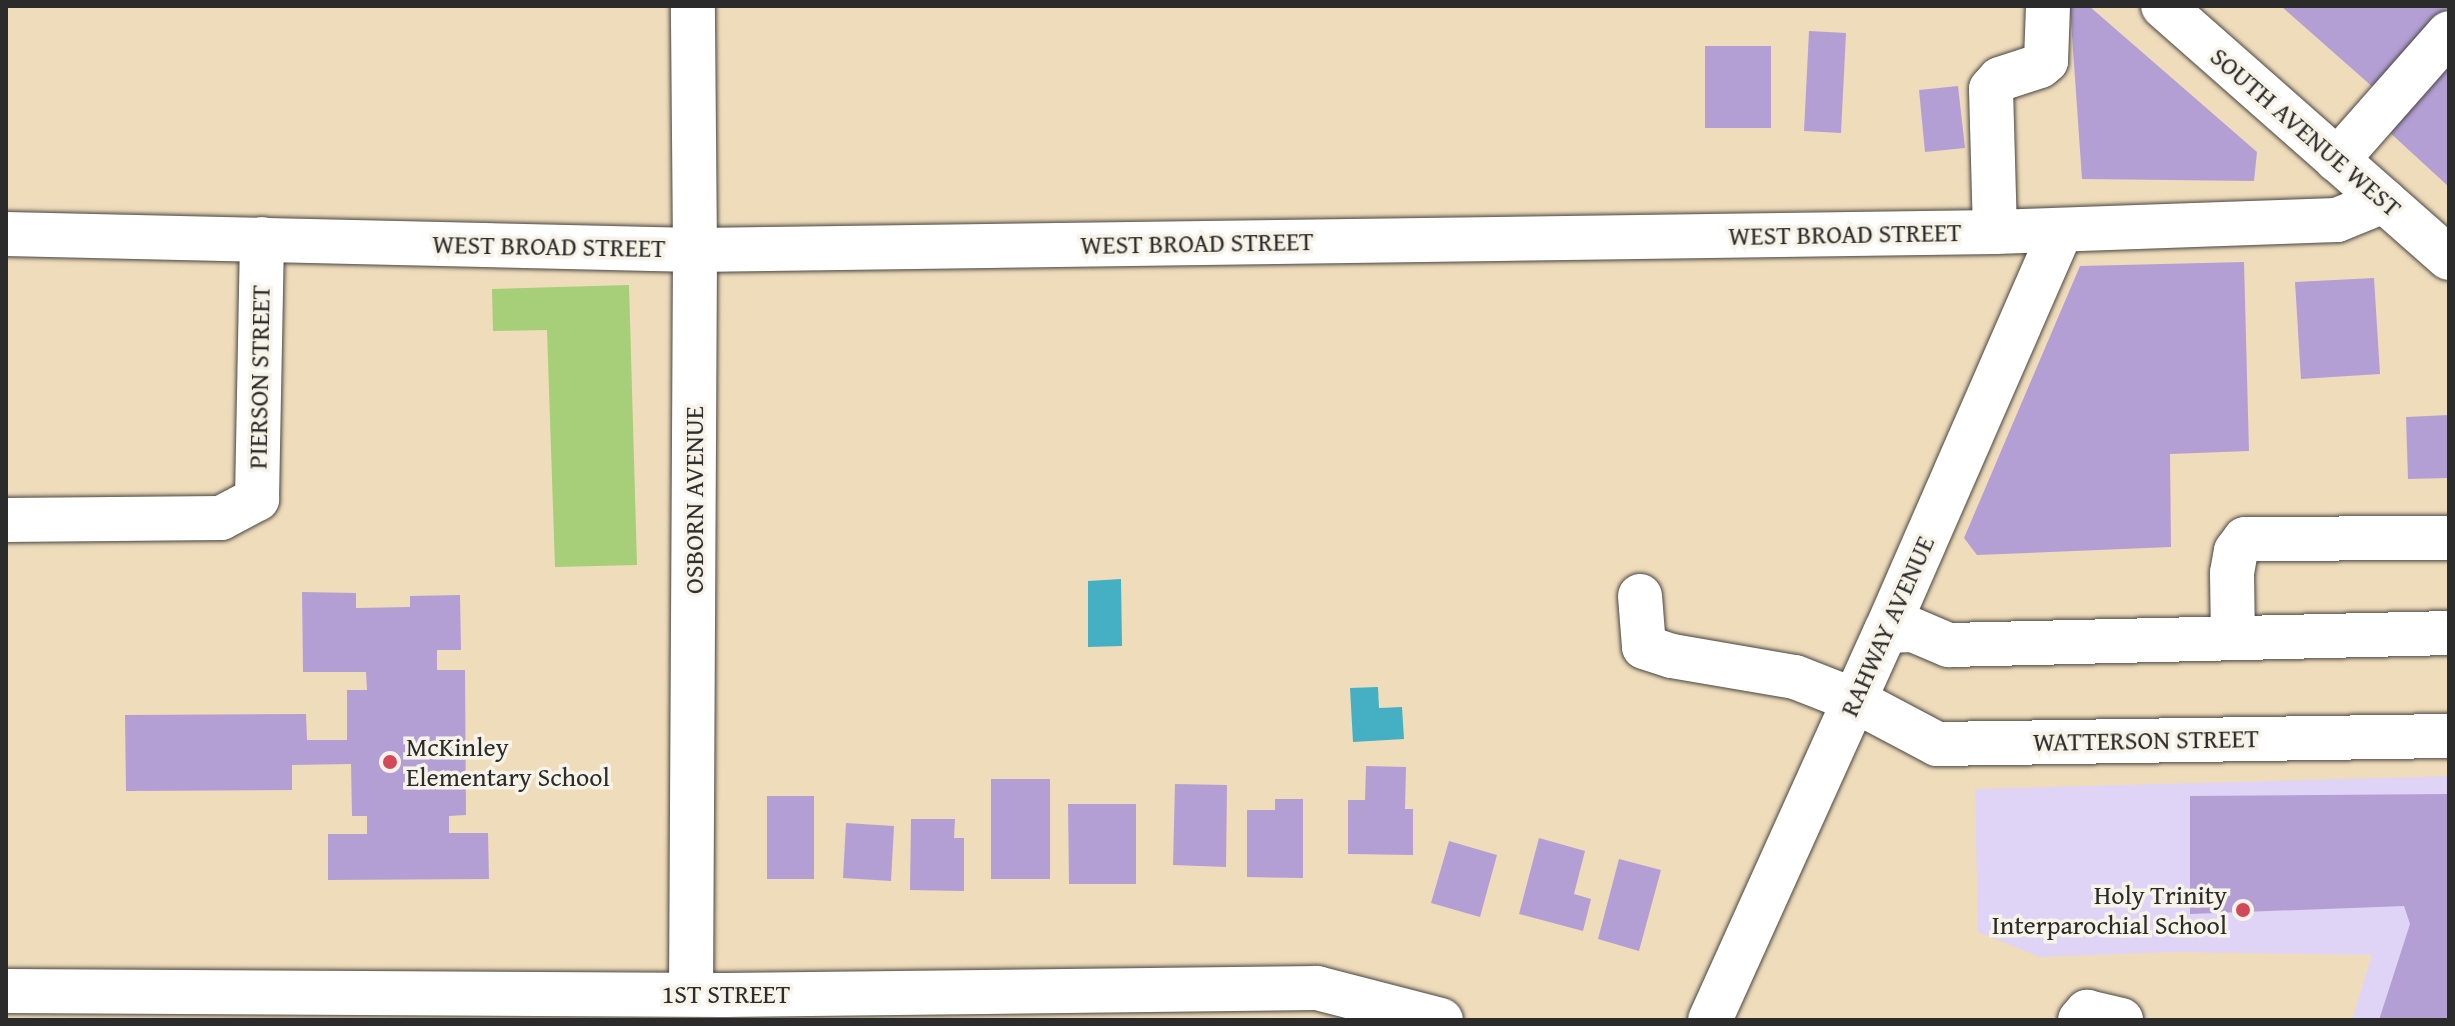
<!DOCTYPE html>
<style>
body{margin:0}
#map{position:relative;width:2455px;height:1026px;overflow:hidden;background:#efdcbb;font-family:"Gentium Book Plus",serif}
div>[style]{position:absolute}
[style*='--x']{left:calc(var(--x)*1px);top:calc(var(--y)*1px);width:calc(var(--w)*1px);rotate:calc(var(--a)*1deg)}
.built>*{inset:0;background:#dfd4f5}
.green>*{inset:0;background:#a7ce78}
.water>*{inset:0;background:#45afc4}
.building>*{inset:0;background:#b49fd5}
.roads{filter:drop-shadow(0 0 2px #484641) drop-shadow(0 0 2px #484641)}
.minor>*{height:44px;margin:-22px;padding:0 22px;transform-origin:22px;border-radius:22px;background:#fff}
.major>*{height:44px;margin:-22px;padding:0 22px;transform-origin:22px;border-radius:22px;background:#fff}
.dots>*{width:22px;height:22px;translate:-50% -50%;box-sizing:border-box;border:4px solid #f7f3e8;border-radius:50%}
span{translate:-50% -50%;white-space:nowrap;text-align:center;line-height:1.15;-webkit-text-stroke:7px #f7f3e8;paint-order:stroke}
.street-label{font-size:26px;color:#2b2b2b}
.poi-label{font-size:26px;color:#2b2b2b}
.left{translate:0 -50%;text-align:left}
.right{translate:-100% -50%;text-align:right}
.frame{position:absolute;inset:0;border:8px solid #2b2b2b;pointer-events:none}
</style>
<div id="map">
<div class="built">
<div style="clip-path:polygon(2449px 776px,2449px 1020px,2352px 1020px,2372px 955px,2174px 952px,2040px 957px,1978px 932px,1975px 789px)"></div>
</div>
<div class="green">
<div style="clip-path:polygon(629px 285px,637px 565px,555px 567px,547px 330px,493px 331px,492px 289px)"></div>
</div>
<div class="water">
<div style="clip-path:polygon(1121px 579px,1122px 646px,1088px 647px,1088px 581px)"></div>
<div style="clip-path:polygon(1378px 687px,1379px 708px,1402px 707px,1404px 739px,1353px 742px,1350px 688px)"></div>
</div>
<div class="building">
<div style="clip-path:polygon(2070px 6px,2089px 6px,2257px 152px,2254px 181px,2082px 179px)"></div>
<div style="clip-path:polygon(2281px 6px,2449px 6px,2375px 89px)"></div>
<div style="clip-path:polygon(1809px 31px,1846px 33px,1841px 133px,1804px 131px)"></div>
<div style="clip-path:polygon(1705px 46px,1771px 46px,1771px 128px,1705px 128px)"></div>
<div style="clip-path:polygon(2449px 66px,2449px 187px,2386px 129px)"></div>
<div style="clip-path:polygon(1958px 86px,1965px 148px,1925px 152px,1919px 90px)"></div>
<div style="clip-path:polygon(2244px 262px,2249px 451px,2170px 454px,2171px 547px,1977px 555px,1964px 538px,2080px 266px)"></div>
<div style="clip-path:polygon(2374px 278px,2380px 374px,2301px 379px,2295px 282px)"></div>
<div style="clip-path:polygon(2449px 415px,2449px 478px,2408px 479px,2406px 417px)"></div>
<div style="clip-path:polygon(302px 592px,356px 593px,356px 608px,410px 607px,410px 596px,460px 595px,461px 650px,437px 650px,437px 670px,465px 670px,466px 815px,449px 816px,449px 833px,488px 833px,489px 879px,328px 880px,328px 834px,367px 834px,367px 816px,352px 816px,351px 764px,292px 765px,292px 790px,126px 791px,125px 715px,306px 714px,307px 740px,347px 740px,347px 690px,367px 690px,366px 672px,303px 672px)"></div>
<div style="clip-path:polygon(1366px 766px,1406px 767px,1405px 809px,1413px 809px,1413px 855px,1348px 854px,1348px 800px,1365px 800px)"></div>
<div style="clip-path:polygon(991px 779px,1050px 779px,1050px 879px,991px 879px)"></div>
<div style="clip-path:polygon(1175px 784px,1227px 785px,1226px 867px,1173px 865px)"></div>
<div style="clip-path:polygon(2449px 794px,2449px 1020px,2379px 1020px,2410px 924px,2404px 906px,2190px 914px,2190px 796px)"></div>
<div style="clip-path:polygon(767px 796px,814px 796px,814px 879px,767px 879px)"></div>
<div style="clip-path:polygon(1275px 799px,1303px 799px,1303px 878px,1247px 877px,1247px 810px,1275px 810px)"></div>
<div style="clip-path:polygon(1068px 804px,1136px 804px,1136px 884px,1069px 884px)"></div>
<div style="clip-path:polygon(911px 819px,955px 819px,954px 838px,964px 838px,964px 891px,910px 890px)"></div>
<div style="clip-path:polygon(846px 823px,894px 826px,891px 881px,843px 878px)"></div>
<div style="clip-path:polygon(1539px 838px,1585px 851px,1574px 894px,1591px 899px,1583px 931px,1519px 914px)"></div>
<div style="clip-path:polygon(1449px 841px,1497px 855px,1480px 917px,1431px 903px)"></div>
<div style="clip-path:polygon(1619px 859px,1661px 870px,1639px 951px,1598px 939px)"></div>
</div>
<div class="roads">
<div class="minor">
<div style="--x:2337;--y:160;--w:169;--a:-48.6"></div>
<div style="--x:1995;--y:232;--w:143;--a:-91.6"></div>
<div style="--x:1991;--y:89;--w:13;--a:-48"></div>
<div style="--x:2000;--y:79;--w:42;--a:-18"></div>
<div style="--x:2040;--y:66;--w:8;--a:-40"></div>
<div style="--x:2046;--y:61;--w:55;--a:-87.9"></div>
<div style="--x:6;--y:234;--w:689;--a:1.33"></div>
<div style="--x:695;--y:250;--w:1300;--a:-0.79"></div>
<div style="--x:1995;--y:232;--w:342;--a:-2"></div>
<div style="--x:2337;--y:220;--w:51;--a:-22"></div>
<div style="--x:6;--y:520;--w:215;--a:-0.5"></div>
<div style="--x:221;--y:518;--w:41;--a:-27.8"></div>
<div style="--x:257;--y:499;--w:260;--a:-88.9"></div>
<div style="--x:1640;--y:596;--w:51;--a:85.5"></div>
<div style="--x:1644;--y:647;--w:29;--a:18"></div>
<div style="--x:1672;--y:656;--w:125;--a:9.7"></div>
<div style="--x:1795;--y:677;--w:63;--a:21.3"></div>
<div style="--x:1854;--y:700;--w:94;--a:27.9"></div>
<div style="--x:1937;--y:744;--w:512;--a:-0.9"></div>
<div style="--x:1886;--y:631;--w:27;--a:-2"></div>
<div style="--x:1913;--y:630;--w:39;--a:23"></div>
<div style="--x:1949;--y:645;--w:500;--a:-1.37"></div>
<div style="--x:2233;--y:638;--w:65;--a:-90.9"></div>
<div style="--x:2232;--y:573;--w:22;--a:-80"></div>
<div style="--x:2236;--y:551;--w:15;--a:-53"></div>
<div style="--x:2245;--y:539;--w:204;--a:-0.3"></div>
<div style="--x:6;--y:991;--w:718;--a:0.32"></div>
<div style="--x:724;--y:995;--w:593;--a:-0.68"></div>
<div style="--x:1317;--y:988;--w:128;--a:14.5"></div>
<div style="--x:691;--y:994;--w:744;--a:-89.69"></div>
<div style="--x:695;--y:250;--w:244;--a:-90.5"></div>
<div style="--x:1710;--y:1020;--w:427;--a:-65.7"></div>
<div style="--x:1886;--y:631;--w:437;--a:-66.4"></div>
<div style="--x:2080;--y:1020;--w:11;--a:-49"></div>
<div style="--x:2087;--y:1012;--w:35;--a:13"></div>
</div>
<div class="major">
<div style="--x:2163;--y:6;--w:381;--a:41.4"></div>
</div>
</div>
<div class="dots">
<div style="left:390px;top:762px;background:#d1495b"></div>
<div style="left:2243px;top:910px;background:#d1495b"></div>
</div>
<div class="street-label">
<span style="left:2306px;top:132px;rotate:41deg">SOUTH AVENUE WEST</span>
<span style="left:1845px;top:234px;rotate:-1deg">WEST BROAD STREET</span>
<span style="left:1197px;top:243px;rotate:-1deg">WEST BROAD STREET</span>
<span style="left:549px;top:246px;rotate:1deg">WEST BROAD STREET</span>
<span style="left:259px;top:377px;rotate:-89deg">PIERSON STREET</span>
<span style="left:694px;top:500px;rotate:-90deg">OSBORN AVENUE</span>
<span style="left:1887px;top:626px;rotate:-66deg">RAHWAY AVENUE</span>
<span style="left:2146px;top:740px;rotate:-1deg">WATTERSON STREET</span>
<span style="left:726px;top:994px">1ST STREET</span>
</div>
<div class="poi-label">
<span class="left" style="left:406px;top:762px">McKinley<br>Elementary School</span>
<span class="right" style="left:2227px;top:910px">Holy Trinity<br>Interparochial School</span>
</div>
<div class="frame"></div>
</div>
